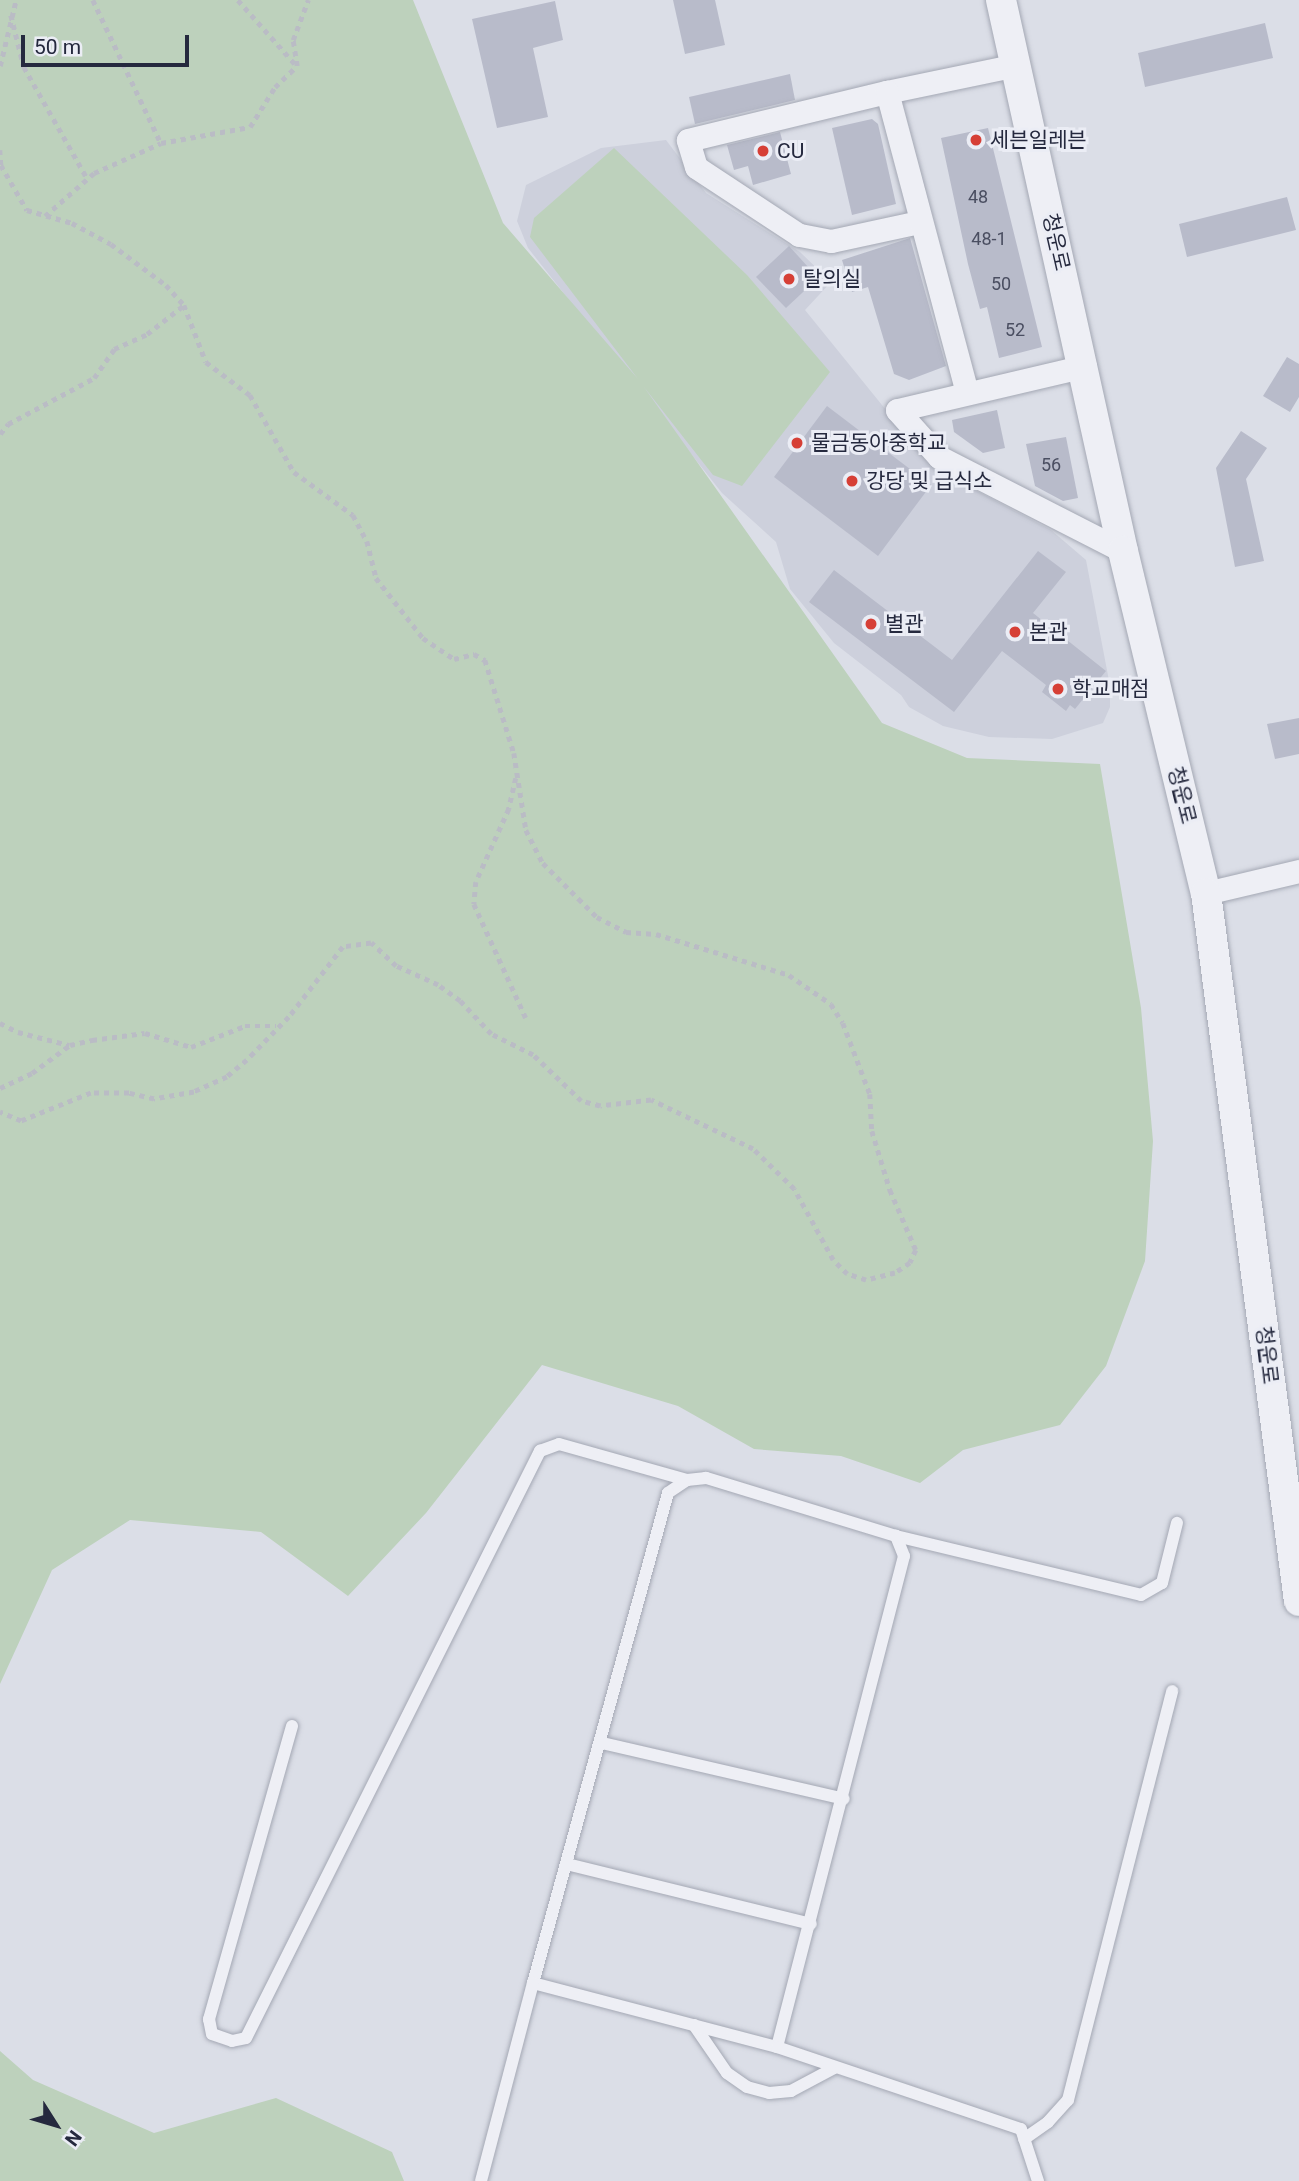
<!DOCTYPE html>
<meta charset="utf-8">
<style>
body{margin:0}
#map{position:relative;width:1299px;height:2181px;overflow:hidden;background:#dbdee7;font-family:Roboto,"Noto Sans KR",sans-serif}
div>[style]{position:absolute}
[style*='--x']{left:calc(var(--x)*1px);top:calc(var(--y)*1px);width:calc(var(--w)*1px);rotate:calc(var(--a)*1deg)}
.built>*{inset:0;background:#cdd0dc}
.green>*{inset:0;background:#bdd1bc}
.building>*{inset:0;background:#b8bbca}
.path>*{height:4.5px;margin-top:-2.25px;transform-origin:0;background:repeating-linear-gradient(90deg,#babcc5 0 5px,transparent 0 10px)}
.roads{filter:drop-shadow(0 0 2px #a4a8b4) drop-shadow(0 0 2px #a4a8b4)}
.service>*{height:12px;margin:-6px;padding:0 6px;transform-origin:6px;border-radius:6px;background:#eeeff5}
.minor>*{height:23px;margin:-11.5px;padding:0 11.5px;transform-origin:11.5px;border-radius:11.5px;background:#eeeff5}
.tertiary>*{height:30px;margin:-15px;padding:0 15px;transform-origin:15px;border-radius:15px;background:#eeeff5}
.dots>*{width:19px;height:19px;translate:-50% -50%;box-sizing:border-box;border:4px solid #ebedf5;border-radius:50%}
span{translate:-50% -50%;white-space:nowrap;text-align:center;line-height:1.15;-webkit-text-stroke:6px #ebedf5;paint-order:stroke}
.number-label{font-size:18px;color:#4a4e61}
.number-label span{-webkit-text-stroke-width:0}
.poi-label{font-size:21px;color:#25293e}
.left{translate:0 -50%;text-align:left}
.street-label{font-size:21px;color:#25293e}
.north{position:absolute;left:21px;top:2090px;width:70px;height:70px;-webkit-text-stroke:5px #ebedf5;paint-order:stroke;rotate:127deg;font-size:19px;font-weight:700;line-height:28px;text-align:center;color:#25293e}
.north::after{content:'';display:block;margin:auto;width:24px;height:32px;background:#25293e;clip-path:polygon(50% 0,100% 100%,50% 72%,0 100%)}
.scale{position:absolute;left:21px;top:35px;width:168px;height:32px;box-sizing:border-box;border:4px solid #25293e;border-top:0;padding-left:9px;font-size:21px;line-height:24px;white-space:nowrap;color:#25293e;-webkit-text-stroke:5px #ebedf5;paint-order:stroke}
</style>
<div id="map">
<div class="built">
<div style="clip-path:polygon(666px 140px,706px 193px,800px 252px,831px 282px,805px 310px,933px 468px,1051px 530px,1086px 560px,1110px 686px,1110px 707px,1103px 723px,1052px 739px,989px 737px,943px 726px,909px 707px,901px 695px,834px 643px,790px 589px,776px 542px,722px 493px,528px 248px,517px 221px,526px 185px,601px 148px)"></div>
</div>
<div class="green">
<div style="clip-path:polygon(0 0,413px 0,503px 223px,638px 379px,530px 237px,534px 218px,614px 148px,747px 275px,830px 372px,742px 486px,713px 475px,644px 387px,882px 723px,967px 758px,1100px 764px,1141px 1008px,1153px 1141px,1145px 1261px,1106px 1366px,1060px 1425px,963px 1450px,920px 1483px,841px 1456px,754px 1449px,678px 1406px,542px 1365px,426px 1513px,348px 1596px,261px 1532px,130px 1520px,52px 1570px,0 1684px)"></div>
<div style="clip-path:polygon(0 2051px,33px 2080px,154px 2133px,276px 2098px,392px 2152px,404px 2181px,0 2181px)"></div>
</div>
<div class="building">
<div style="clip-path:polygon(673px 0,715px 0,725px 45px,685px 54px)"></div>
<div style="clip-path:polygon(555px 1px,563px 40px,533px 48px,548px 117px,497px 128px,472px 19px)"></div>
<div style="clip-path:polygon(1265px 23px,1273px 58px,1145px 87px,1138px 53px)"></div>
<div style="clip-path:polygon(790px 74px,795px 100px,695px 124px,689px 97px)"></div>
<div style="clip-path:polygon(872px 119px,878px 124px,896px 204px,852px 215px,832px 128px)"></div>
<div style="clip-path:polygon(988px 128px,1042px 347px,999px 358px,987px 307px,980px 309px,968px 264px,941px 138px)"></div>
<div style="clip-path:polygon(780px 132px,791px 174px,753px 185px,748px 166px,734px 170px,727px 145px)"></div>
<div style="clip-path:polygon(1287px 197px,1296px 230px,1187px 257px,1179px 224px)"></div>
<div style="clip-path:polygon(910px 238px,946px 366px,909px 380px,894px 374px,868px 287px,852px 292px,842px 260px)"></div>
<div style="clip-path:polygon(789px 246px,818px 278px,786px 308px,756px 277px)"></div>
<div style="clip-path:polygon(1287px 357px,1299px 364px,1299px 397px,1290px 412px,1263px 396px)"></div>
<div style="clip-path:polygon(827px 406px,931px 485px,878px 556px,774px 477px)"></div>
<div style="clip-path:polygon(997px 410px,1005px 448px,983px 453px,954px 432px,952px 420px)"></div>
<div style="clip-path:polygon(1241px 431px,1267px 448px,1246px 479px,1264px 561px,1235px 567px,1216px 468px)"></div>
<div style="clip-path:polygon(1066px 437px,1078px 498px,1063px 501px,1035px 486px,1026px 444px)"></div>
<div style="clip-path:polygon(1038px 551px,1066px 572px,1033px 613px,1106px 671px,1075px 709px,1070px 705px,1066px 711px,1042px 692px,1046px 685px,1002px 651px,954px 712px,809px 602px,834px 570px,952px 660px)"></div>
<div style="clip-path:polygon(1299px 718px,1299px 754px,1275px 759px,1267px 724px)"></div>
</div>
<div class="path">
<div style="--x:93;--y:0;--w:158;--a:64.6"></div>
<div style="--x:238;--y:0;--w:87;--a:48.3"></div>
<div style="--x:11;--y:15;--w:54;--a:76"></div>
<div style="--x:24;--y:67;--w:128;--a:60.4"></div>
<div style="--x:0;--y:66;--w:68;--a:-76.4"></div>
<div style="--x:0;--y:150;--w:15;--a:86"></div>
<div style="--x:1;--y:165;--w:52;--a:60"></div>
<div style="--x:27;--y:210;--w:47;--a:16.1"></div>
<div style="--x:72;--y:223;--w:44;--a:28.3"></div>
<div style="--x:111;--y:244;--w:69;--a:36.7"></div>
<div style="--x:166;--y:285;--w:27;--a:48"></div>
<div style="--x:184;--y:305;--w:61;--a:68.9"></div>
<div style="--x:206;--y:362;--w:55;--a:36.9"></div>
<div style="--x:250;--y:395;--w:89;--a:60.3"></div>
<div style="--x:294;--y:472;--w:73;--a:36.1"></div>
<div style="--x:353;--y:515;--w:30;--a:62"></div>
<div style="--x:367;--y:541;--w:38;--a:76"></div>
<div style="--x:376;--y:578;--w:76;--a:51.9"></div>
<div style="--x:423;--y:638;--w:37;--a:34"></div>
<div style="--x:454;--y:659;--w:21;--a:-14"></div>
<div style="--x:474;--y:654;--w:13;--a:29"></div>
<div style="--x:485;--y:660;--w:97;--a:72.7"></div>
<div style="--x:514;--y:753;--w:78;--a:81.1"></div>
<div style="--x:526;--y:830;--w:37;--a:63"></div>
<div style="--x:543;--y:863;--w:76;--a:45"></div>
<div style="--x:597;--y:917;--w:33;--a:27"></div>
<div style="--x:626;--y:932;--w:30;--a:4"></div>
<div style="--x:656;--y:934;--w:139;--a:17.1"></div>
<div style="--x:789;--y:975;--w:51;--a:34.6"></div>
<div style="--x:831;--y:1004;--w:22;--a:58"></div>
<div style="--x:843;--y:1023;--w:76;--a:69.2"></div>
<div style="--x:870;--y:1094;--w:37;--a:87"></div>
<div style="--x:872;--y:1131;--w:62;--a:73"></div>
<div style="--x:890;--y:1190;--w:65;--a:66.6"></div>
<div style="--x:916;--y:1250;--w:14;--a:115"></div>
<div style="--x:910;--y:1263;--w:18;--a:146"></div>
<div style="--x:895;--y:1273;--w:30;--a:166"></div>
<div style="--x:866;--y:1280;--w:20;--a:-162"></div>
<div style="--x:847;--y:1274;--w:20;--a:-135"></div>
<div style="--x:833;--y:1260;--w:81;--a:-118.8"></div>
<div style="--x:794;--y:1189;--w:57;--a:-135.7"></div>
<div style="--x:753;--y:1149;--w:113;--a:-154.3"></div>
<div style="--x:651;--y:1100;--w:51;--a:173.3"></div>
<div style="--x:600;--y:1106;--w:20;--a:-165"></div>
<div style="--x:581;--y:1101;--w:66;--a:-136.2"></div>
<div style="--x:533;--y:1055;--w:47;--a:-153.4"></div>
<div style="--x:491;--y:1034;--w:45;--a:-133.2"></div>
<div style="--x:460;--y:1001;--w:27;--a:-144"></div>
<div style="--x:438;--y:985;--w:46;--a:-155.7"></div>
<div style="--x:396;--y:966;--w:34;--a:-137"></div>
<div style="--x:371;--y:943;--w:28;--a:172"></div>
<div style="--x:343;--y:947;--w:88;--a:127.6"></div>
<div style="--x:289;--y:1017;--w:60;--a:134.3"></div>
<div style="--x:247;--y:1060;--w:26;--a:140"></div>
<div style="--x:227;--y:1077;--w:36;--a:156"></div>
<div style="--x:194;--y:1092;--w:41;--a:170.1"></div>
<div style="--x:154;--y:1099;--w:26;--a:-167"></div>
<div style="--x:129;--y:1093;--w:38;--a:180"></div>
<div style="--x:91;--y:1093;--w:75;--a:158.2"></div>
<div style="--x:21;--y:1121;--w:23;--a:-157"></div>
<div style="--x:45;--y:216;--w:65;--a:-41.3"></div>
<div style="--x:94;--y:173;--w:73;--a:-24.1"></div>
<div style="--x:161;--y:143;--w:90;--a:-10.2"></div>
<div style="--x:250;--y:127;--w:47;--a:-58"></div>
<div style="--x:275;--y:87;--w:30;--a:-44"></div>
<div style="--x:297;--y:66;--w:26;--a:-99"></div>
<div style="--x:293;--y:40;--w:43;--a:-69.4"></div>
<div style="--x:0;--y:434;--w:13;--a:-51"></div>
<div style="--x:8;--y:424;--w:98;--a:-28.1"></div>
<div style="--x:94;--y:378;--w:35;--a:-55"></div>
<div style="--x:114;--y:349;--w:36;--a:-24"></div>
<div style="--x:147;--y:334;--w:47;--a:-38.1"></div>
<div style="--x:516;--y:778;--w:32;--a:103"></div>
<div style="--x:509;--y:809;--w:80;--a:114.3"></div>
<div style="--x:476;--y:882;--w:22;--a:95"></div>
<div style="--x:474;--y:904;--w:125;--a:65.5"></div>
<div style="--x:0;--y:1023;--w:20;--a:27"></div>
<div style="--x:18;--y:1032;--w:53;--a:14.3"></div>
<div style="--x:0;--y:1088;--w:35;--a:-25"></div>
<div style="--x:32;--y:1073;--w:47;--a:-36.4"></div>
<div style="--x:70;--y:1045;--w:23;--a:-13"></div>
<div style="--x:92;--y:1040;--w:53;--a:-7.5"></div>
<div style="--x:145;--y:1033;--w:48;--a:16.9"></div>
<div style="--x:191;--y:1047;--w:58;--a:-21.3"></div>
<div style="--x:245;--y:1026;--w:31;--a:0"></div>
</div>
<div class="roads">
<div class="service">
<div style="--x:896;--y:1536;--w:252;--a:13.5"></div>
<div style="--x:1141;--y:1595;--w:24;--a:-30"></div>
<div style="--x:1162;--y:1583;--w:62;--a:-76"></div>
<div style="--x:292;--y:1726;--w:305;--a:105.8"></div>
<div style="--x:209;--y:2019;--w:15;--a:79"></div>
<div style="--x:212;--y:2034;--w:21;--a:19"></div>
<div style="--x:232;--y:2041;--w:14;--a:-12"></div>
<div style="--x:246;--y:2038;--w:657;--a:-63.4"></div>
<div style="--x:540;--y:1451;--w:20;--a:-20"></div>
<div style="--x:559;--y:1444;--w:133;--a:15.7"></div>
<div style="--x:602;--y:1743;--w:248;--a:13"></div>
<div style="--x:567;--y:1864;--w:251;--a:13.8"></div>
<div style="--x:694;--y:2025;--w:58;--a:55.5"></div>
<div style="--x:727;--y:2073;--w:24;--a:35"></div>
<div style="--x:747;--y:2087;--w:23;--a:15"></div>
<div style="--x:769;--y:2093;--w:22;--a:-5"></div>
<div style="--x:791;--y:2091;--w:49;--a:-28.1"></div>
<div style="--x:777;--y:2047;--w:507;--a:-75.5"></div>
<div style="--x:904;--y:1556;--w:22;--a:-112"></div>
<div style="--x:896;--y:1536;--w:199;--a:-163"></div>
<div style="--x:706;--y:1478;--w:19;--a:174"></div>
<div style="--x:687;--y:1480;--w:23;--a:146"></div>
<div style="--x:668;--y:1493;--w:508;--a:105.4"></div>
<div style="--x:533;--y:1983;--w:252;--a:14.7"></div>
<div style="--x:777;--y:2047;--w:257;--a:18.6"></div>
<div style="--x:1021;--y:2129;--w:55;--a:71.9"></div>
<div style="--x:1024;--y:2139;--w:29;--a:-35"></div>
<div style="--x:1048;--y:2122;--w:30;--a:-48"></div>
<div style="--x:1068;--y:2100;--w:422;--a:-75.7"></div>
<div style="--x:481;--y:2181;--w:205;--a:-75.3"></div>
</div>
<div class="minor">
<div style="--x:887;--y:92;--w:132;--a:-11.8"></div>
<div style="--x:919;--y:222;--w:90;--a:167.8"></div>
<div style="--x:831;--y:241;--w:33;--a:-169"></div>
<div style="--x:799;--y:235;--w:123;--a:-146.6"></div>
<div style="--x:696;--y:167;--w:28;--a:-107"></div>
<div style="--x:688;--y:140;--w:205;--a:-13.6"></div>
<div style="--x:887;--y:92;--w:310;--a:75.1"></div>
<div style="--x:1085;--y:366;--w:193;--a:166.8"></div>
<div style="--x:897;--y:410;--w:63;--a:48.2"></div>
<div style="--x:939;--y:457;--w:207;--a:27.1"></div>
<div style="--x:1206;--y:893;--w:96;--a:-13.3"></div>
</div>
<div class="tertiary">
<div style="--x:1001;--y:0;--w:564;--a:77.52"></div>
<div style="--x:1123;--y:551;--w:352;--a:76.4"></div>
<div style="--x:1206;--y:893;--w:714;--a:82.52"></div>
</div>
</div>
<div class="dots">
<div style="left:976px;top:140px;background:#d63f36"></div>
<div style="left:763px;top:151px;background:#d63f36"></div>
<div style="left:789px;top:279px;background:#d63f36"></div>
<div style="left:797px;top:443px;background:#d63f36"></div>
<div style="left:852px;top:481px;background:#d63f36"></div>
<div style="left:871px;top:624px;background:#d63f36"></div>
<div style="left:1015px;top:632px;background:#d63f36"></div>
<div style="left:1058px;top:689px;background:#d63f36"></div>
</div>
<div class="number-label">
<span style="left:978px;top:197px">48</span>
<span style="left:989px;top:239px">48-1</span>
<span style="left:1001px;top:284px">50</span>
<span style="left:1015px;top:330px">52</span>
<span style="left:1051px;top:465px">56</span>
</div>
<div class="poi-label">
<span class="left" style="left:990px;top:140px">세븐일레븐</span>
<span class="left" style="left:777px;top:151px">CU</span>
<span class="left" style="left:803px;top:279px">탈의실</span>
<span class="left" style="left:811px;top:443px">물금동아중학교</span>
<span class="left" style="left:866px;top:481px">강당 및 급식소</span>
<span class="left" style="left:885px;top:624px">별관</span>
<span class="left" style="left:1029px;top:632px">본관</span>
<span class="left" style="left:1072px;top:689px">학교매점</span>
</div>
<div class="street-label">
<span style="left:1056px;top:242px;rotate:77deg">청운로</span>
<span style="left:1182px;top:795px;rotate:76deg">청운로</span>
<span style="left:1267px;top:1355px;rotate:83deg">청운로</span>
</div>
<div class="north">N</div>
<div class="scale">50 m</div>
</div>
